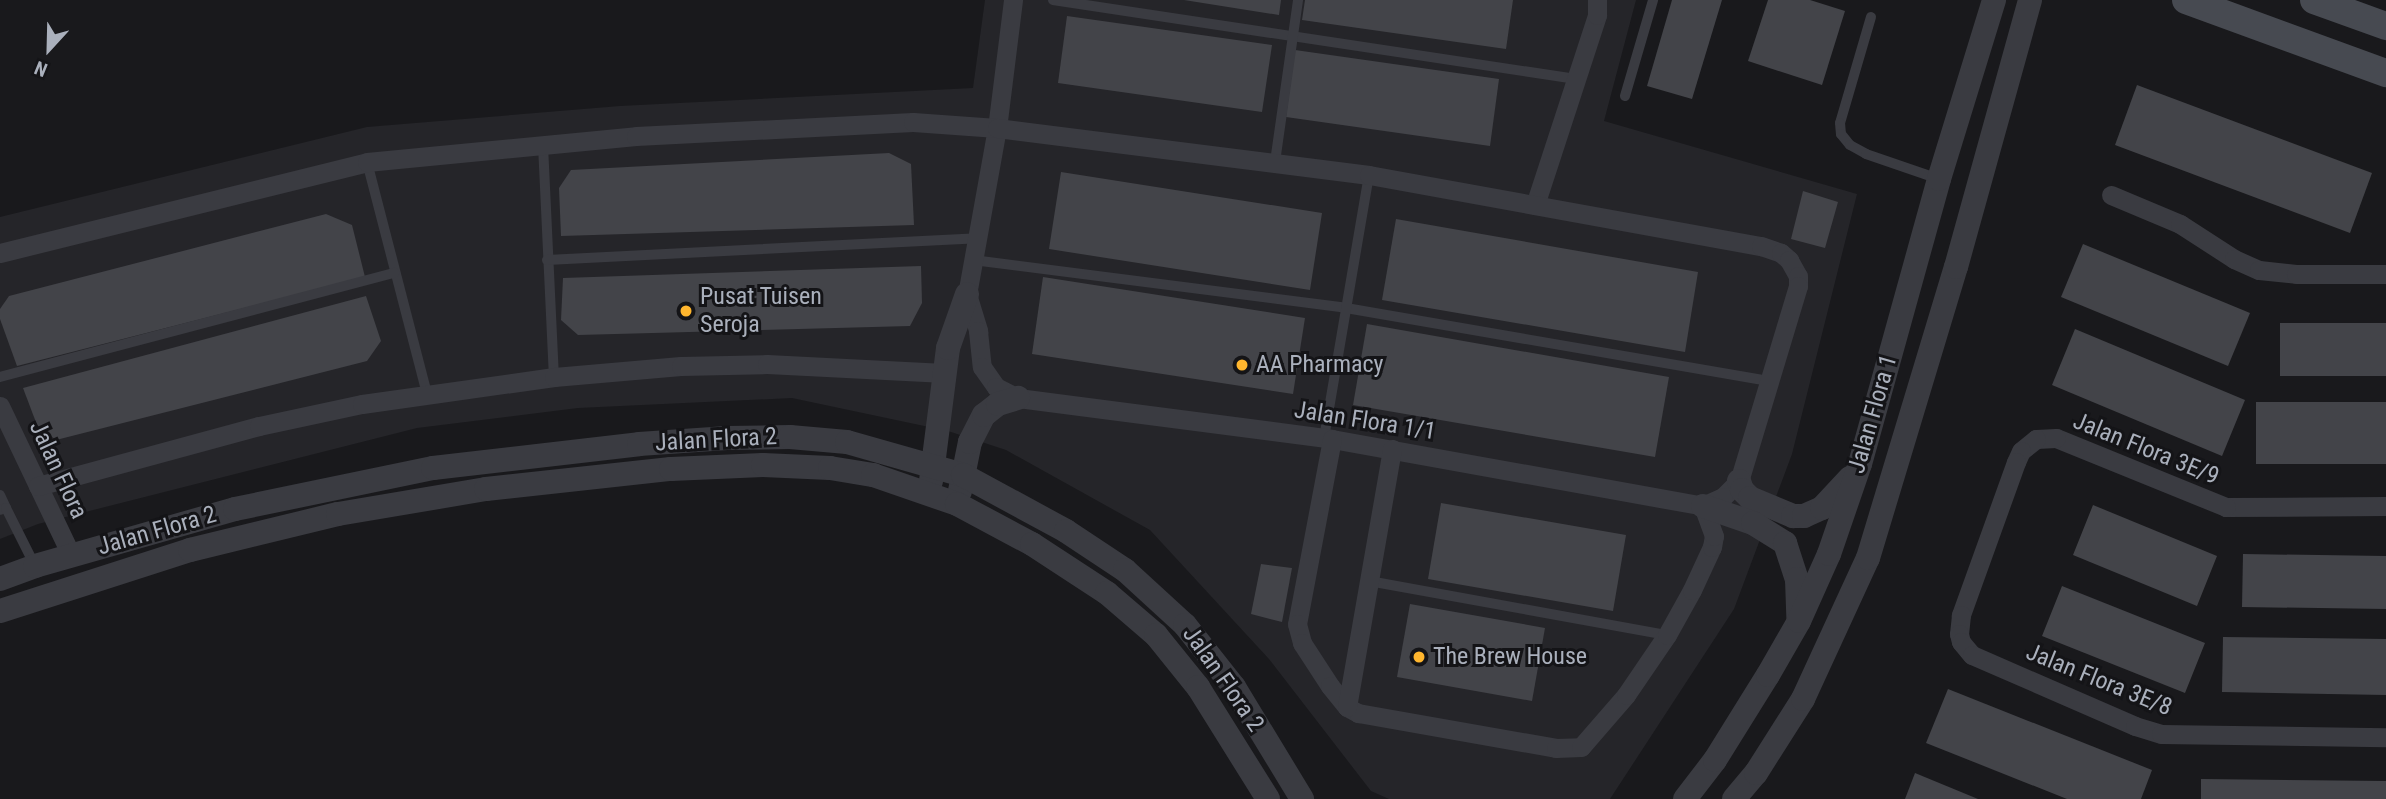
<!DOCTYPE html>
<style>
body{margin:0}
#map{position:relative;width:2386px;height:799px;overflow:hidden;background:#19191c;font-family:"Roboto Condensed",sans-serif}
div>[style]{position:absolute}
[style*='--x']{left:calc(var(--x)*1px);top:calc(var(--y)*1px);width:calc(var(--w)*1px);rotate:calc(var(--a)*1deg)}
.built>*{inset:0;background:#252529}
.building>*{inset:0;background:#434449}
.service>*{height:10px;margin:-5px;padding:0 5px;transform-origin:5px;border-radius:5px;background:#3a3b41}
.minor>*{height:19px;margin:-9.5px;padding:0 9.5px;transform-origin:9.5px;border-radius:9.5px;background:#3a3b41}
.tertiary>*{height:24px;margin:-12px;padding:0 12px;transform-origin:12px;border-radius:12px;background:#3a3b41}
.secondary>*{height:28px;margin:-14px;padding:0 14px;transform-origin:14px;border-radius:14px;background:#474a51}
.dots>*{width:19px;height:19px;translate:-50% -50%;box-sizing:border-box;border:4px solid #141417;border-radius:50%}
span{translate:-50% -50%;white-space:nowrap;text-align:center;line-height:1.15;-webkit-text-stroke:6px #141417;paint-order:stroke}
.poi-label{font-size:24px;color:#aab0bc}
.left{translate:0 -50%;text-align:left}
.street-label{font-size:24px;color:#aab0bc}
.north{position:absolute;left:14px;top:14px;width:70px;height:70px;-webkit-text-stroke:5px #141417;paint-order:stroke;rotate:202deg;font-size:19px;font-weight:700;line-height:28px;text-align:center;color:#aab0bc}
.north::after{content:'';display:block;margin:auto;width:24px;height:32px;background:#aab0bc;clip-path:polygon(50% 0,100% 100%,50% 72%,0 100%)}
</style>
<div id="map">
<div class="built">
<div style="clip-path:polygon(985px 0,1636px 0,1604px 121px,1857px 194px,1792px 454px,1734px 609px,1610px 799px,1389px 799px,1371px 791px,1269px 659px,1150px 530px,1006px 450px,948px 431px,792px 398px,578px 408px,417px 428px,38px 524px,0 539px,0 217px,367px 127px,620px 106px,973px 88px)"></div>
</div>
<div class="building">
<div style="clip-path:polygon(1184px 0,1281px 0,1279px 15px)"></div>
<div style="clip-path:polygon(1305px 0,1513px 0,1506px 49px,1302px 20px)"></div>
<div style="clip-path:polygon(1672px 0,1722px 0,1692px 99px,1647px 86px)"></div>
<div style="clip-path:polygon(1768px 0,1810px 0,1845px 11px,1822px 85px,1748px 61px)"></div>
<div style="clip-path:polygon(1067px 16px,1272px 45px,1262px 112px,1058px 83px)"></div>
<div style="clip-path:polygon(1295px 50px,1499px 79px,1490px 146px,1286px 117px)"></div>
<div style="clip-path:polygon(2137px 85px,2372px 173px,2350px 233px,2115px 145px)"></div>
<div style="clip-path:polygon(889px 153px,911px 164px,914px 225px,561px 236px,559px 188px,571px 170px)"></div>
<div style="clip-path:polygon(1061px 172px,1322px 213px,1310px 290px,1049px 249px)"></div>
<div style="clip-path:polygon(1803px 191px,1838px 202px,1825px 248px,1791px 239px)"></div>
<div style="clip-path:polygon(326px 214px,352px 225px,365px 277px,17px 366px,0 319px,0 309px,9px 296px)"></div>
<div style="clip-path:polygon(1396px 219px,1698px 272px,1685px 352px,1382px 300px)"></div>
<div style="clip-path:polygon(2083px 244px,2250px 313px,2228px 366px,2061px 297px)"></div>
<div style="clip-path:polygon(921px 266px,922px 303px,910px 326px,578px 335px,561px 320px,563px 278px)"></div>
<div style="clip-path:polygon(1043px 277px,1305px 318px,1293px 394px,1032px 354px)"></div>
<div style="clip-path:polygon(366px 296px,381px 341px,367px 361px,56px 440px,37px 425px,23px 388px)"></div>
<div style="clip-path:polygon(2280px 323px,2386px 323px,2386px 376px,2280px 376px)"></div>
<div style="clip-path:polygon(1367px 324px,1669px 377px,1655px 457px,1353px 405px)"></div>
<div style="clip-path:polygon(2075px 329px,2245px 400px,2222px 456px,2052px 385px)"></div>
<div style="clip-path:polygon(2256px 402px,2386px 402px,2386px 464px,2256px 464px)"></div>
<div style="clip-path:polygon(1441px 503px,1626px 535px,1613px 611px,1428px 579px)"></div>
<div style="clip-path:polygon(2093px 505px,2217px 556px,2197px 606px,2073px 555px)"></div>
<div style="clip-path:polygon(2243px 554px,2386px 556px,2386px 609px,2242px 607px)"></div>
<div style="clip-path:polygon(1261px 564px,1292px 568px,1282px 622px,1251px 614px)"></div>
<div style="clip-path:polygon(2062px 586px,2205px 643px,2185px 693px,2042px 636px)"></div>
<div style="clip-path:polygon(1410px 604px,1545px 628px,1532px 701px,1397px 677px)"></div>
<div style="clip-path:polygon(2223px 637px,2386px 639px,2386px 695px,2222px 692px)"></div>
<div style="clip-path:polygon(1948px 689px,2152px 770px,2141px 799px,2067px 799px,1926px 743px)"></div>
<div style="clip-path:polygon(1915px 773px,1978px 799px,1905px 799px)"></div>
<div style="clip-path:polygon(2201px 779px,2386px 781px,2386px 799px,2201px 799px)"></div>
</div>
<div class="service">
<div style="--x:1053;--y:0;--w:529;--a:8.59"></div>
<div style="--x:1871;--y:17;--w:110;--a:106.3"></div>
<div style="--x:1840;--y:123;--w:11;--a:85"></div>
<div style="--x:1841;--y:134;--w:14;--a:51"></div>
<div style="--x:1850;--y:145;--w:18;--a:29"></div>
<div style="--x:1866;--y:154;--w:77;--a:18.9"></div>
<div style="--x:1625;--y:96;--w:100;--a:-73.7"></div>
<div style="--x:543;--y:145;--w:232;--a:87.3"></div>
<div style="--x:367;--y:162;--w:240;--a:75.5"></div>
<div style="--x:1275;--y:162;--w:164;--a:-81.9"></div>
<div style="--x:547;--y:260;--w:431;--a:-2.9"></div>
<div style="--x:973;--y:260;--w:376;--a:7.3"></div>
<div style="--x:1346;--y:308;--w:429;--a:9.8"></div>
<div style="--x:0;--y:377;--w:408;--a:-14.8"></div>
<div style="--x:1324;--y:438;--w:267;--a:-80.3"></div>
<div style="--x:0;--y:495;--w:14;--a:65"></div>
<div style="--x:6;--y:508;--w:6;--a:162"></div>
<div style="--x:6;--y:508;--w:63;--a:63.4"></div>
<div style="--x:1369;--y:581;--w:303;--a:10.3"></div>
</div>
<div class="minor">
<div style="--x:1013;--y:0;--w:129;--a:97.1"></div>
<div style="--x:997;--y:128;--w:169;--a:100.2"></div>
<div style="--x:967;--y:294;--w:39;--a:73"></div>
<div style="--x:978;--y:331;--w:36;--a:84"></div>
<div style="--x:982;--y:367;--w:24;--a:55"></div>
<div style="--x:996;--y:387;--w:25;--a:27"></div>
<div style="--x:1018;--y:398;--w:317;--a:7.4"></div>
<div style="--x:1332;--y:439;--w:377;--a:10.2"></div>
<div style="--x:2111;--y:195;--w:75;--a:22.8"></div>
<div style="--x:2180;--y:224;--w:64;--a:32.9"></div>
<div style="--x:2234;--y:259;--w:27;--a:24"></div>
<div style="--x:2259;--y:270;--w:37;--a:6"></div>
<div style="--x:2296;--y:274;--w:90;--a:0"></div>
<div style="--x:1535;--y:205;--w:200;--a:-71.9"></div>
<div style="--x:1597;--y:15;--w:15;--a:-90"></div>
<div style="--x:0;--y:253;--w:378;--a:-13.9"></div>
<div style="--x:367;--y:162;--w:270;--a:-5.5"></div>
<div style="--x:636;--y:136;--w:277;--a:-2.9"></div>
<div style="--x:913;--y:122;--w:84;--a:4.1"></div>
<div style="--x:997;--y:128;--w:375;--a:7.2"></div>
<div style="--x:1369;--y:175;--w:398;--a:10.3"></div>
<div style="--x:1761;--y:246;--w:21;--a:19"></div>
<div style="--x:1781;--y:253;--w:11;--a:41"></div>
<div style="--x:1789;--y:260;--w:18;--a:61"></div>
<div style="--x:1798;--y:276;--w:10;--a:90"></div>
<div style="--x:1798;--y:286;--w:204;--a:106.8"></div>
<div style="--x:1739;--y:481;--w:23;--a:135"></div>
<div style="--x:1723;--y:497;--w:22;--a:156"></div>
<div style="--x:0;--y:406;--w:165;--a:64.5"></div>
<div style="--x:1332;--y:439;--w:188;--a:100.7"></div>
<div style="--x:1297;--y:624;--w:20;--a:75"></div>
<div style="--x:1302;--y:643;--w:51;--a:56.9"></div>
<div style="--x:1330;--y:686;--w:27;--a:51"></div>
<div style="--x:1347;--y:707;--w:13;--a:29"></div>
<div style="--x:1358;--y:713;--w:201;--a:10"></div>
<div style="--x:1556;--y:748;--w:25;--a:-2"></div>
<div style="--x:1581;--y:747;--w:69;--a:-49.1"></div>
<div style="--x:1626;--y:695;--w:73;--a:-55.7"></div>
<div style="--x:1667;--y:635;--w:51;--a:-60.9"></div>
<div style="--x:1692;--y:590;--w:47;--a:-65.1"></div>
<div style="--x:1712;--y:547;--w:11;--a:-80"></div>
<div style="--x:1714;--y:536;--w:32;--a:-110"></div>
<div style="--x:38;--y:486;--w:229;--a:-15.2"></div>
<div style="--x:259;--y:426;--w:105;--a:-12.1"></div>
<div style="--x:362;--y:404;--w:194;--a:-8"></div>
<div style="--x:554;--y:377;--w:127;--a:-5"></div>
<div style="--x:681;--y:366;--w:86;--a:-1.3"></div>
<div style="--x:767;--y:364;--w:178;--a:2.9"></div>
<div style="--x:2386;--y:506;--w:160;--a:179.6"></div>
<div style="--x:2226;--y:507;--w:183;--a:-157.9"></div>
<div style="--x:2056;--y:438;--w:20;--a:177"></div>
<div style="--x:2036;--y:439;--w:19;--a:141"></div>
<div style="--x:2021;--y:451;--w:12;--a:114"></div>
<div style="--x:2016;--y:462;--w:163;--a:109.8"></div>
<div style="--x:1961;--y:615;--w:19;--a:96"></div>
<div style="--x:1959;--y:634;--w:8;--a:76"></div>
<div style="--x:1961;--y:642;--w:17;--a:50"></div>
<div style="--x:1972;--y:655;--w:178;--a:23.5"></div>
<div style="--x:2135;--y:726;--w:27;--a:17"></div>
<div style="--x:2161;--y:734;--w:225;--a:0.8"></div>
<div style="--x:1347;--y:707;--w:262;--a:-80.1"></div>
</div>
<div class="tertiary">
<div style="--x:931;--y:481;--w:134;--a:-82.7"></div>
<div style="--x:948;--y:348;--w:57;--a:-70.6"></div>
<div style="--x:1739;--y:481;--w:9;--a:72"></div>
<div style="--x:1742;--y:490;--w:11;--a:45"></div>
<div style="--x:1750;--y:498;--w:47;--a:22.7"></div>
<div style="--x:1793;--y:516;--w:11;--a:0"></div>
<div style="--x:1804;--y:516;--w:20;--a:-24"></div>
<div style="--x:1822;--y:508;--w:41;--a:-47"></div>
<div style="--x:960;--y:491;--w:50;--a:-78.5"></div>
<div style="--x:970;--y:442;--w:30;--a:-63"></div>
<div style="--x:984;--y:415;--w:18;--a:-38"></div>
<div style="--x:998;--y:404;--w:21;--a:-17"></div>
<div style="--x:1703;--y:506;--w:53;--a:18.8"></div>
<div style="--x:1753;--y:523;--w:38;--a:32"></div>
<div style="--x:1785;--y:543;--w:38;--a:72"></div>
<div style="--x:1797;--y:579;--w:38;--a:88"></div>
<div style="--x:0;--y:579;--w:37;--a:-20"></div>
<div style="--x:35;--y:566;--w:208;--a:-15.9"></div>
<div style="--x:235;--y:509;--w:202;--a:-11.7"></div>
<div style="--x:433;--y:468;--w:207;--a:-6.6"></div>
<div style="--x:639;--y:444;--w:88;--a:-3.9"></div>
<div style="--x:727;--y:438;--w:63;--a:-0.9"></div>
<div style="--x:790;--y:437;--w:57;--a:5"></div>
<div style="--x:847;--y:442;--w:121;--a:15.9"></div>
<div style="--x:963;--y:475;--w:117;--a:28.5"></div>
<div style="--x:1066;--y:531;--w:71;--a:33.5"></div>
<div style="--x:1125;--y:570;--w:81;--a:42.5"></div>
<div style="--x:1185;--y:625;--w:79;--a:51.7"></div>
<div style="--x:1234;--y:687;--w:131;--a:58.7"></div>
<div style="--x:0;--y:611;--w:200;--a:-17.8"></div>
<div style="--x:190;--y:550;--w:152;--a:-13.7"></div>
<div style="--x:338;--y:514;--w:150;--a:-9.6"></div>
<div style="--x:486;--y:489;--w:186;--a:-6.2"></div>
<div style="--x:671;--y:469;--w:92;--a:-2.5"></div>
<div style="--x:763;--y:465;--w:67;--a:2.6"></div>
<div style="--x:830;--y:468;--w:44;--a:9.2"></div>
<div style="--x:873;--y:475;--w:89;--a:19"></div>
<div style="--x:957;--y:504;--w:85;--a:28.1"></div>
<div style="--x:1032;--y:544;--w:90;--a:33.2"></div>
<div style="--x:1107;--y:593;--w:65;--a:40.6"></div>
<div style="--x:1156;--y:635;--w:67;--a:51.1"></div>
<div style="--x:1198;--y:687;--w:132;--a:58"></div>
<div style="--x:1685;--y:799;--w:49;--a:-52.4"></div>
<div style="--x:1715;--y:760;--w:100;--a:-58.1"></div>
<div style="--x:1768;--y:675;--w:62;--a:-60.1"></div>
<div style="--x:1799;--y:621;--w:73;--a:-65.9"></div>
<div style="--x:1829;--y:554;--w:95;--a:-71"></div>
<div style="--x:1860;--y:464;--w:296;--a:-74.5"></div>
<div style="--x:1939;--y:179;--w:187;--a:-72.9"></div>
<div style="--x:1734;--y:799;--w:34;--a:-50"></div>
<div style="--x:1756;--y:773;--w:88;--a:-57.6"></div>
<div style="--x:1803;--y:699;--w:155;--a:-65.3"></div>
<div style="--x:1868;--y:558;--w:304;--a:-73.2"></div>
<div style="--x:1956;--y:267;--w:277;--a:-74.5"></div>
</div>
<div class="secondary">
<div style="--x:2186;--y:0;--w:213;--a:20.1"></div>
<div style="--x:2314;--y:0;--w:77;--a:19.9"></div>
</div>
<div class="dots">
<div style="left:686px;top:311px;background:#ffb62e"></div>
<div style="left:1242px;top:365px;background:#ffb62e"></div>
<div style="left:1419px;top:657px;background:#ffb62e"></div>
</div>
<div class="poi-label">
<span class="left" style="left:700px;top:311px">Pusat Tuisen<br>Seroja</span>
<span class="left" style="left:1256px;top:365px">AA Pharmacy</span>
<span class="left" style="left:1433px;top:657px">The Brew House</span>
</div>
<div class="street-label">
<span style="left:1873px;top:414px;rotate:-74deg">Jalan Flora 1</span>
<span style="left:1365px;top:421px;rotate:9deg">Jalan Flora 1/1</span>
<span style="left:716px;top:440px;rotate:-3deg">Jalan Flora 2</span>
<span style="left:2146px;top:449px;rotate:22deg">Jalan Flora 3E/9</span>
<span style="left:58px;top:470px;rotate:65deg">Jalan Flora</span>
<span style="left:157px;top:531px;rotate:-16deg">Jalan Flora 2</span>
<span style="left:1223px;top:679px;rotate:55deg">Jalan Flora 2</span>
<span style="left:2099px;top:680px;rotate:22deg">Jalan Flora 3E/8</span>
</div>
<div class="north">N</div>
</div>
